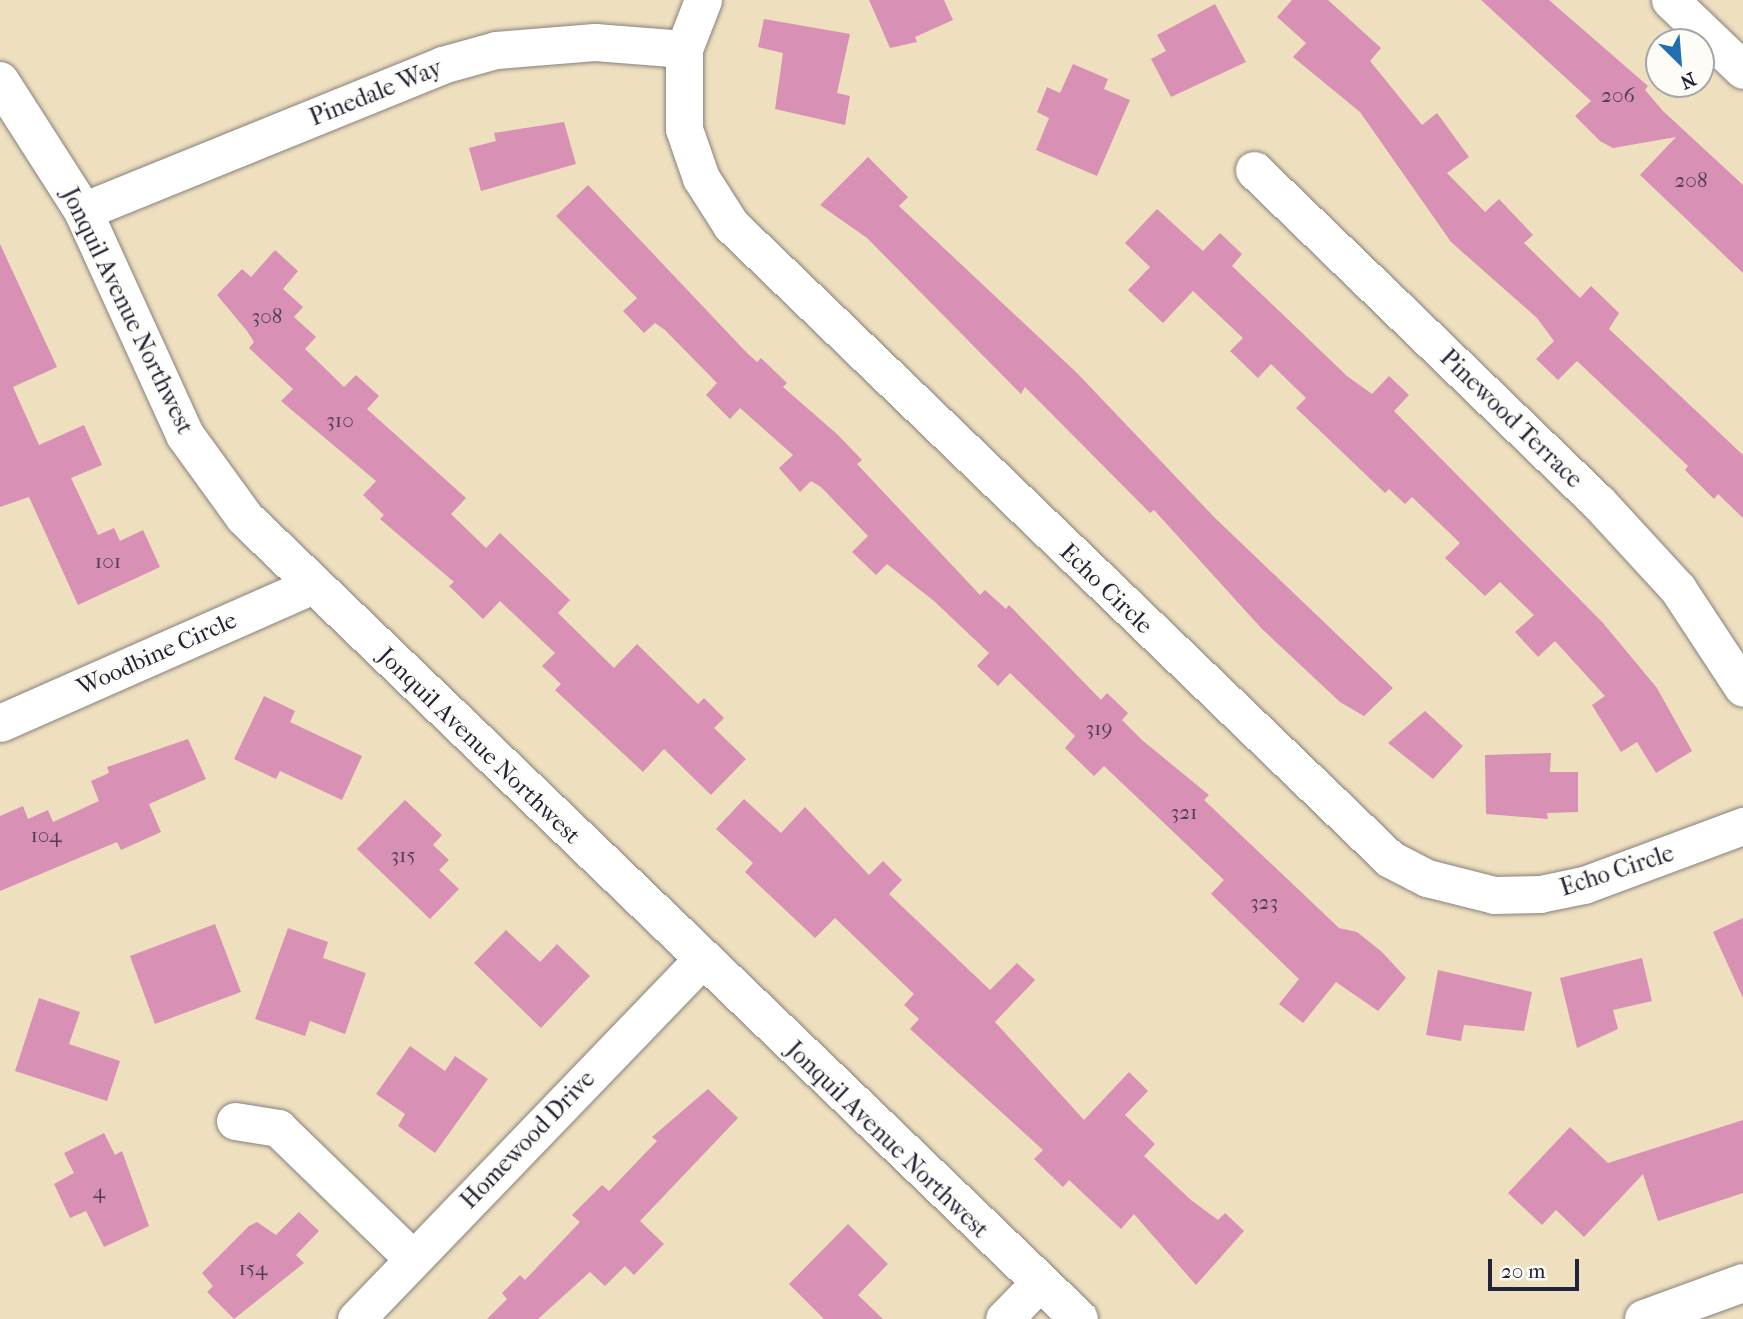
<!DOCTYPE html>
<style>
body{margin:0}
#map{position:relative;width:1743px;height:1319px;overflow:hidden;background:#eee0bf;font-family:"IM FELL French Canon",serif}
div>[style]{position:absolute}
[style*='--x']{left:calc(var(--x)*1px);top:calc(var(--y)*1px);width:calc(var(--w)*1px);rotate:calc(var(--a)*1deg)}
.building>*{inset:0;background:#d890b4}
.roads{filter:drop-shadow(0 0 2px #88817d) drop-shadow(0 0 2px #88817d)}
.street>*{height:37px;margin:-18.5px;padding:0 18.5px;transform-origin:18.5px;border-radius:18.5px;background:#fff}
.secondary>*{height:38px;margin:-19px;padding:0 19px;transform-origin:19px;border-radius:19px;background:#fff}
span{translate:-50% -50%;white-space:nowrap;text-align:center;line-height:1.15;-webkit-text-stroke:5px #fdfcf7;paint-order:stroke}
.number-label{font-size:21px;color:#503e59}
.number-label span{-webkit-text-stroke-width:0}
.street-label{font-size:24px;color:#22223b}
.north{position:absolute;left:1645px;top:28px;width:70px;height:70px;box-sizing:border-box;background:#fdfcf7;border:2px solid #a5a5ac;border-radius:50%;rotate:155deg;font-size:19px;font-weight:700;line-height:28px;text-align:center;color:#22223b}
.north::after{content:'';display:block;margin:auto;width:24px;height:32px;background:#1f6fb2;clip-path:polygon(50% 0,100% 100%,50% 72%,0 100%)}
.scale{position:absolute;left:1488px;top:1259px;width:91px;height:32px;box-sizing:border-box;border:4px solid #22223b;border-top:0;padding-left:9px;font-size:21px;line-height:24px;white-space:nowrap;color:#22223b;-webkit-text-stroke:5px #fdfcf7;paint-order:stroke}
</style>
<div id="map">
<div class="building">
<div style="clip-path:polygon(869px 0,944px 0,953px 20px,915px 37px,917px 42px,890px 48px)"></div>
<div style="clip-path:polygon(1292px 0,1328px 0,1381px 48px,1370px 61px,1422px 125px,1437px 113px,1469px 157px,1447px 173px,1485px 212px,1499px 199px,1533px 235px,1524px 243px,1580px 298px,1591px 286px,1619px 313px,1609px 329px,1743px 455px,1743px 518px,1718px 494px,1714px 499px,1685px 470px,1688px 466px,1577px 361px,1558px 380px,1536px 359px,1554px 341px,1537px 318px,1451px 242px,1360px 112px,1293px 57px,1306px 43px,1277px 17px)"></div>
<div style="clip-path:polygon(1481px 0,1549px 0,1648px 86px,1645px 90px,1663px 111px,1743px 185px,1743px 273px,1640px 175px,1676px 137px,1613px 148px,1600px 141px,1575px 116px,1591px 101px)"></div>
<div style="clip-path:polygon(1215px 4px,1246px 62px,1171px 97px,1151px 59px,1166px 51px,1157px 35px)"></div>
<div style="clip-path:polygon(764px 19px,850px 34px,837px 93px,850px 96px,845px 125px,775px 109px,783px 53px,758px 47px)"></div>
<div style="clip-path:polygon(1073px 64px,1108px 79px,1104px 89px,1130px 100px,1097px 176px,1036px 150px,1049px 118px,1037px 112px,1047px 87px,1060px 93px)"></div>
<div style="clip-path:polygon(564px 122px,576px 164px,481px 191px,469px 148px,496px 141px,494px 133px)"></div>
<div style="clip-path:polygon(868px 157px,908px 197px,899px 206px,1078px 374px,1215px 518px,1393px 688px,1364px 716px,1340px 702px,1262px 629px,1154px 510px,1150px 513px,1025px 387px,1021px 394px,867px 238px,820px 205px)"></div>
<div style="clip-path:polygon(588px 185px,747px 353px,757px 362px,761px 358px,787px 383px,783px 387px,838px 435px,862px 460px,857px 464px,980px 595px,985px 590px,1006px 609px,1009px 605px,1101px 700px,1107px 693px,1128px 713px,1122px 720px,1142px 740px,1209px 795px,1204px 800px,1339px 928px,1357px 932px,1382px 952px,1406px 978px,1378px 1011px,1336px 982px,1303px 1023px,1279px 1004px,1299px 979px,1211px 894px,1224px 880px,1104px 766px,1094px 776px,1065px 748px,1075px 736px,1010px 673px,998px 686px,977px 666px,989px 653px,934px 601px,887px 564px,876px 575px,852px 552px,868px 536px,821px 487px,811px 481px,800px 492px,779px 468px,793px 455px,740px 408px,730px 419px,706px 395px,717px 383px,665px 330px,655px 323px,644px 333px,623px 311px,637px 298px,556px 216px)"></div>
<div style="clip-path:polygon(1157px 209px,1203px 251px,1220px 233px,1242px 254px,1232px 266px,1347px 376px,1372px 394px,1389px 376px,1409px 395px,1394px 411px,1603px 623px,1657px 688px,1692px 751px,1656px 773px,1637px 742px,1621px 752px,1592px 705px,1605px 696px,1555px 641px,1538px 657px,1515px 632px,1534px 615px,1500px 582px,1485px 596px,1445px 558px,1460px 543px,1412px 497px,1405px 504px,1389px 489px,1385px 493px,1296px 408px,1306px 398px,1271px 364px,1258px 378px,1230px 351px,1243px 338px,1193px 291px,1163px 323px,1128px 290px,1150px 267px,1125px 243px)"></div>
<div style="clip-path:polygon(0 244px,57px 367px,13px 387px,39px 445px,84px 425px,102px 465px,71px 478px,98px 535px,114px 528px,120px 541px,143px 530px,160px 567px,78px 605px,29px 497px,0 507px)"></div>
<div style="clip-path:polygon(275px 250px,298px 271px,283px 289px,303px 307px,294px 317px,316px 337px,305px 349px,344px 387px,356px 375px,379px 396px,367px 409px,466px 498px,451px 514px,486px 548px,500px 533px,570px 600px,558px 613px,614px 668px,637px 644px,698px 704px,704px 698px,724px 718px,714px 728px,746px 759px,711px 795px,664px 749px,643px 772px,555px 690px,561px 684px,542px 666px,555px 653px,500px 601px,483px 619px,449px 586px,454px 582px,380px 519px,384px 515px,363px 495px,376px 481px,281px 401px,293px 389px,249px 348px,254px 342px,247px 331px,217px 295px,242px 269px,251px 277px)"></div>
<div style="clip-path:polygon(264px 696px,295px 711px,290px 722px,362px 756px,342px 800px,280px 771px,276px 779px,234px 759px)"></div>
<div style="clip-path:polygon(1425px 711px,1463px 746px,1433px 779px,1388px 743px)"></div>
<div style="clip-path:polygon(188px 739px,206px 779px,149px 804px,161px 832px,121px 850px,117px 842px,0 891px,0 816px,23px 806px,28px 819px,48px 810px,53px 822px,99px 801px,91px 781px,109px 773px,107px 767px)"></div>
<div style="clip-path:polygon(1551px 753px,1550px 772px,1578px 772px,1578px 812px,1547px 813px,1548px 819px,1486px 814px,1485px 755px)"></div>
<div style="clip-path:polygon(744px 799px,781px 833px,805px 807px,869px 875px,883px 861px,902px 880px,889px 894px,990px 990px,1017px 963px,1035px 980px,995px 1022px,1084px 1120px,1129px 1072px,1148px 1091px,1125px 1115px,1155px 1144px,1144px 1156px,1191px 1200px,1218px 1220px,1225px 1213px,1244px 1231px,1196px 1285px,1134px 1214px,1121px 1229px,1069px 1180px,1063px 1187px,1034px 1159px,1043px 1150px,910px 1029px,919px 1019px,904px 1005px,914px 994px,835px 918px,815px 938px,745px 872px,753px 863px,716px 829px)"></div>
<div style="clip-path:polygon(405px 800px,442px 835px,433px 845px,449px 860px,439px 870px,459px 889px,430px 919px,357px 849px)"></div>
<div style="clip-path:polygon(1743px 918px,1743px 998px,1713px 932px)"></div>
<div style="clip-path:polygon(215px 924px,241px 992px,155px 1024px,130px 956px)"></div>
<div style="clip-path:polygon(288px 928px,328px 942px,323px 958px,366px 973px,345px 1034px,310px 1021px,305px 1036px,255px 1019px)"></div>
<div style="clip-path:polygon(506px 930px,540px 962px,557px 944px,590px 976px,541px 1028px,474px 963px)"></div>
<div style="clip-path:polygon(1642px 958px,1652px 1001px,1613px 1010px,1618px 1029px,1577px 1048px,1560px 978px)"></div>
<div style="clip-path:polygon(1438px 970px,1532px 992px,1524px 1031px,1464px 1025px,1461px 1041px,1426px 1035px)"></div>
<div style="clip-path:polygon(39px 998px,80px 1012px,69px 1044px,120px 1061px,107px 1101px,15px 1071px)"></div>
<div style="clip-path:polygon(410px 1046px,445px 1071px,455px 1056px,488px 1079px,435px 1153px,398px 1126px,405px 1114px,376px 1094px)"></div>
<div style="clip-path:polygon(708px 1089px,738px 1118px,640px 1221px,664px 1244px,634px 1275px,625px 1266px,605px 1286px,590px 1272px,538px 1319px,487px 1319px,507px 1299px,502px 1293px,520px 1275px,525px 1280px,580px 1222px,572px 1215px,602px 1185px,609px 1191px,657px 1141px,652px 1137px)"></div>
<div style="clip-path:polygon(1743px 1120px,1743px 1193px,1658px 1221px,1643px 1174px,1584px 1237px,1556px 1210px,1542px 1225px,1508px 1193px,1570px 1127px,1608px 1163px)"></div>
<div style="clip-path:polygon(104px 1133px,115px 1155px,122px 1151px,149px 1226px,104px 1247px,86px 1211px,70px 1218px,54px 1184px,74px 1173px,64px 1153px)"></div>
<div style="clip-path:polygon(299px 1212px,319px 1231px,296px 1255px,304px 1263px,234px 1319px,207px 1292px,213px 1286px,202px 1273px,249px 1226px,257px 1222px,276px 1235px)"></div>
<div style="clip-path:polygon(848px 1224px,888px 1264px,858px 1295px,883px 1319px,824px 1319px,789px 1284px)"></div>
</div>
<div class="roads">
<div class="street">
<div style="--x:703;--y:0;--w:53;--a:111.2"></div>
<div style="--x:684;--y:49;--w:80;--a:90"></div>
<div style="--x:684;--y:129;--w:52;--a:70.9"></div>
<div style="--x:701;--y:178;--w:56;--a:57.4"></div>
<div style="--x:731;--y:225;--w:914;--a:43.89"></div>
<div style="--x:1390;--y:859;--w:42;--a:27.2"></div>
<div style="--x:1427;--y:878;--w:69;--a:14.2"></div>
<div style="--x:1494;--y:895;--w:46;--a:-1.2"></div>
<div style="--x:1540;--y:894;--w:45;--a:-11.6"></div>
<div style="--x:1584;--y:885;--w:170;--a:-20.4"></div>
<div style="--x:1670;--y:0;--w:101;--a:43.8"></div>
<div style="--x:1254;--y:170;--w:478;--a:44"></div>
<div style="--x:1598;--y:502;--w:118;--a:47.4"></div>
<div style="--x:1678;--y:589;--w:118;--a:56.7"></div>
<div style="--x:83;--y:211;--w:388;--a:-22.1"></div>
<div style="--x:442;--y:65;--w:56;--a:-15.5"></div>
<div style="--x:496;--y:50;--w:99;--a:-4.6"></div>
<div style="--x:595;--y:42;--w:89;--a:4.5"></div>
<div style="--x:0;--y:723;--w:342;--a:-23.8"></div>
<div style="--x:235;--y:1121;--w:44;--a:9.2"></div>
<div style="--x:278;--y:1128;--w:188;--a:44.1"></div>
<div style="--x:356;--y:1319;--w:497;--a:-46.1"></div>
<div style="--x:1004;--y:1319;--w:49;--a:-45.8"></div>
</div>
<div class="secondary">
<div style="--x:0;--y:81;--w:154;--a:57.4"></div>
<div style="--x:83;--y:211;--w:246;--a:65.5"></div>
<div style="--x:185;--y:435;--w:102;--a:54.1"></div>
<div style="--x:245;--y:518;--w:1156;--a:43.84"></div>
<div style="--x:1644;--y:1319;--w:105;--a:-20"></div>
</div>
</div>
<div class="number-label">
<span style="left:1618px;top:95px">206</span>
<span style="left:1691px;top:180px">208</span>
<span style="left:267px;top:316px">308</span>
<span style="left:340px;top:420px">310</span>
<span style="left:108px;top:561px">101</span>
<span style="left:1099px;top:728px">319</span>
<span style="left:1184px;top:812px">321</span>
<span style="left:46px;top:835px">104</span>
<span style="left:403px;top:855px">315</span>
<span style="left:1264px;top:902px">323</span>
<span style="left:99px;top:1191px">4</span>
<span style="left:253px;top:1268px">154</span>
</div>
<div class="street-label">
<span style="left:376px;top:93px;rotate:-22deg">Pinedale Way</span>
<span style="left:127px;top:311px;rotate:64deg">Jonquil Avenue Northwest</span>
<span style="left:1511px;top:419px;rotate:44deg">Pinewood Terrace</span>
<span style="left:1106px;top:589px;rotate:44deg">Echo Circle</span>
<span style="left:157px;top:654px;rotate:-24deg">Woodbine Circle</span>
<span style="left:479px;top:746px;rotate:44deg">Jonquil Avenue Northwest</span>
<span style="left:1617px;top:871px;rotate:-18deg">Echo Circle</span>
<span style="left:528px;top:1140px;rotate:-46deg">Homewood Drive</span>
<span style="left:887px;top:1140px;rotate:44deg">Jonquil Avenue Northwest</span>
</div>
<div class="north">N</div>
<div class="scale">20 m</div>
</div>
